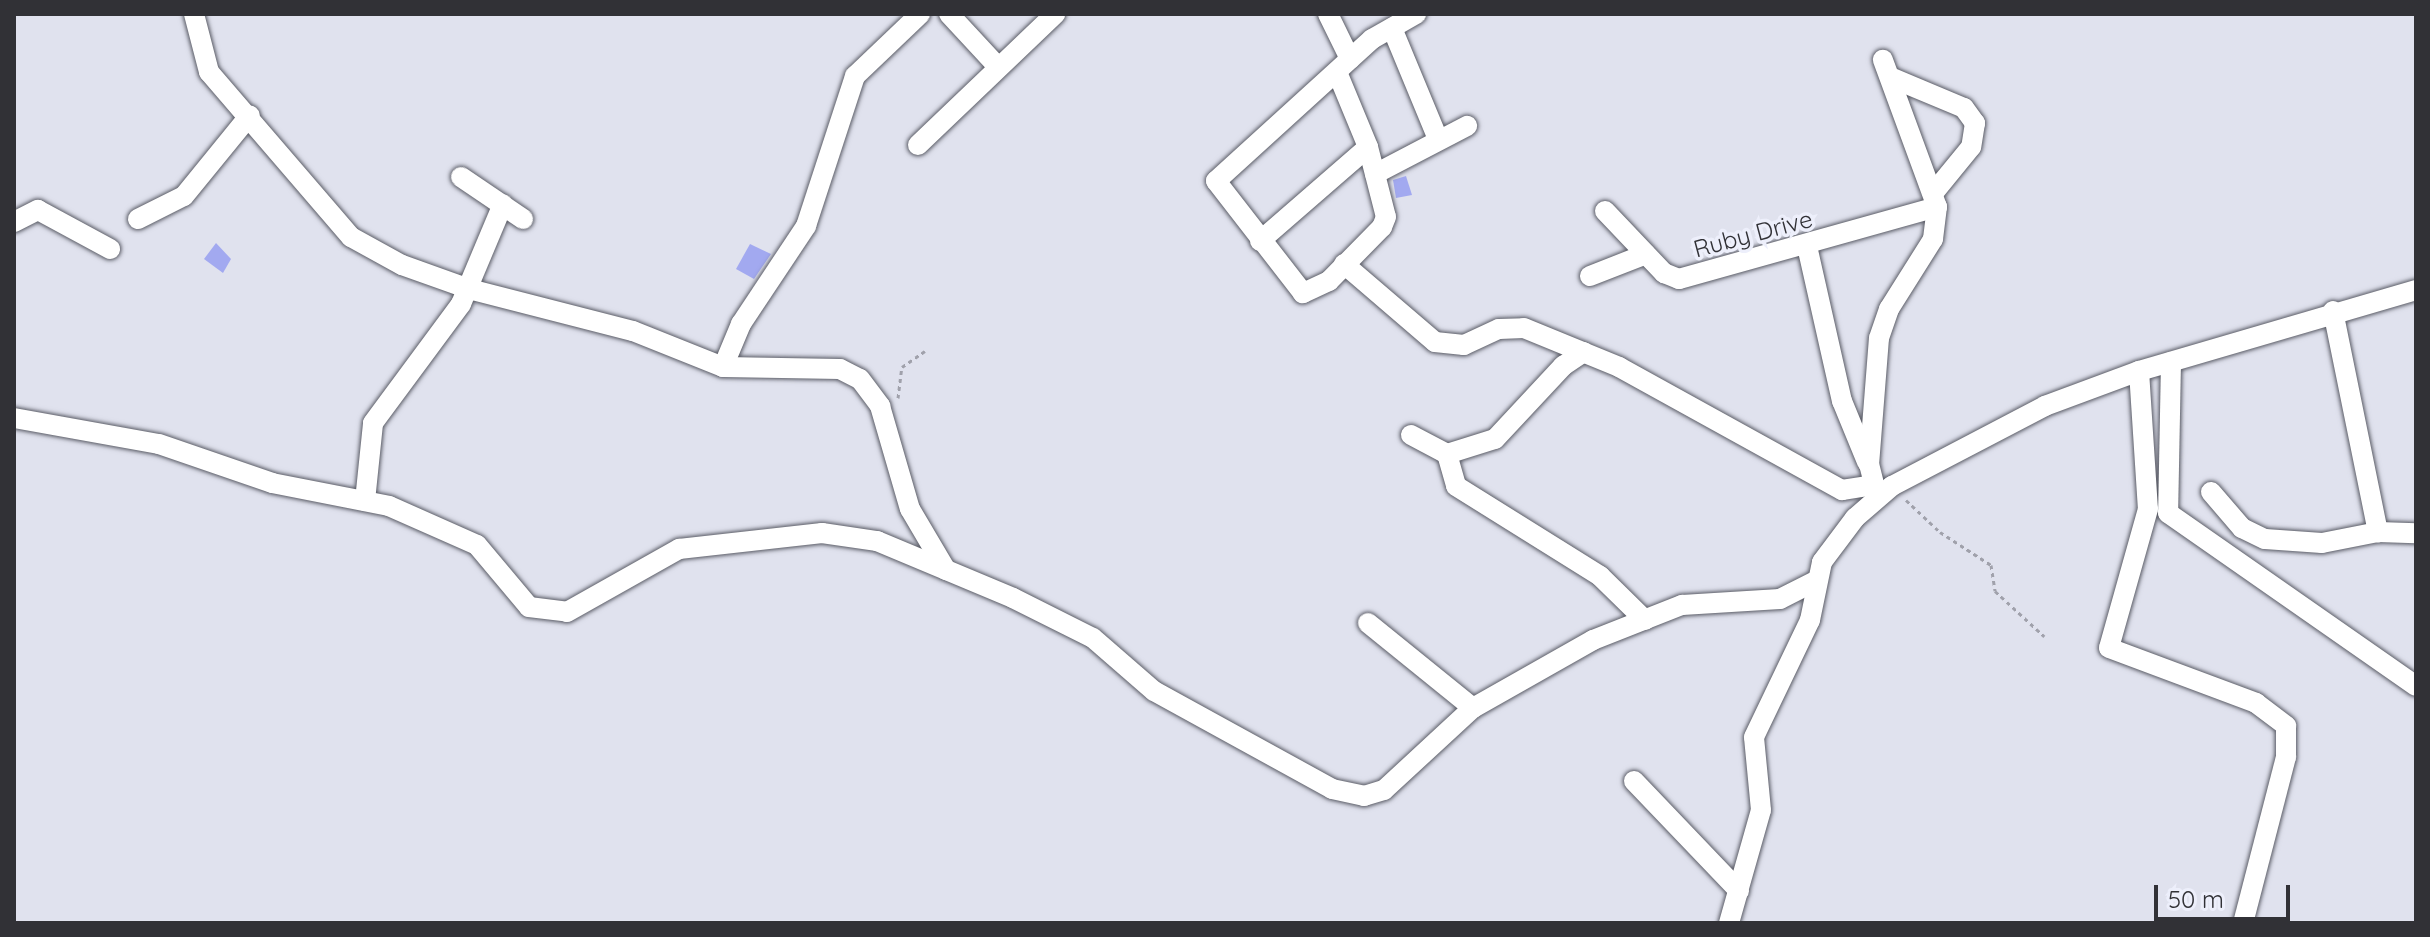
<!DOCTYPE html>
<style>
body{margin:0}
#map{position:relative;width:2430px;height:937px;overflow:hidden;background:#e0e2ee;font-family:Quicksand,sans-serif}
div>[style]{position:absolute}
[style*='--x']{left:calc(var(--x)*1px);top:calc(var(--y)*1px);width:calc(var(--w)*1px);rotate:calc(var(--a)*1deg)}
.building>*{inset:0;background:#a2a9f0}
.path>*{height:3px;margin-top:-1.5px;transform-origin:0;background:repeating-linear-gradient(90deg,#a0a1ab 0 4px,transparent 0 8px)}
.roads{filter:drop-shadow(0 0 2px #5a5c66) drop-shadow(0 0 2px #5a5c66)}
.minor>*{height:20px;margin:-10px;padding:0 10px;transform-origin:10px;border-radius:10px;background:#fff}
span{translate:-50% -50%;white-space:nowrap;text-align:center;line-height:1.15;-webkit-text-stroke:7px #edeffb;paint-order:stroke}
.street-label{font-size:24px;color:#313136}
.frame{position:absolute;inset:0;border:16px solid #313136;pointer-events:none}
.scale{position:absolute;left:2154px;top:885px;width:136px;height:36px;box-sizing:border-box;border:4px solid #313136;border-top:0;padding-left:10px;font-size:24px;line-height:28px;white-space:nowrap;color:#313136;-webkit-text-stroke:6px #edeffb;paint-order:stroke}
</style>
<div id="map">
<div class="building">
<div style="clip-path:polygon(1406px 176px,1412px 195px,1396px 198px,1393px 180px)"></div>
<div style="clip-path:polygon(216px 243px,231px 259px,223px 273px,204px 259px)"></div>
<div style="clip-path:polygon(750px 244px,771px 254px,754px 279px,736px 269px)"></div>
</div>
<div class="path">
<div style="--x:898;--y:398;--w:31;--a:-83"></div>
<div style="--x:902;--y:367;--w:28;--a:-35"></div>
<div style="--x:1906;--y:500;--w:47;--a:43.3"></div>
<div style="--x:1940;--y:532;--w:61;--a:32.9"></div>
<div style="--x:1991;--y:565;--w:26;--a:81"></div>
<div style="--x:1995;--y:591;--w:67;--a:42.6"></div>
</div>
<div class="roads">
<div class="minor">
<div style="--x:194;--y:14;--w:60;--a:75.5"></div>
<div style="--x:209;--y:72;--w:218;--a:49.3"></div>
<div style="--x:351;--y:237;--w:58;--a:28.8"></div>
<div style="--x:402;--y:265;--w:71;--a:19.7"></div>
<div style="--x:469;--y:289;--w:169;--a:14.4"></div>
<div style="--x:633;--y:331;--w:97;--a:21.8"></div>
<div style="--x:723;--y:367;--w:117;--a:1"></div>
<div style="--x:840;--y:369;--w:22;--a:27"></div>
<div style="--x:860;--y:379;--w:34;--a:53"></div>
<div style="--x:880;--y:406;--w:107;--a:73.8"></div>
<div style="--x:910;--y:509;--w:71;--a:59.5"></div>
<div style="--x:949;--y:14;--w:72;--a:47.2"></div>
<div style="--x:1328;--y:14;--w:50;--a:63.9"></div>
<div style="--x:1392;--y:28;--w:120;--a:67.5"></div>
<div style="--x:1337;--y:72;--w:81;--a:67.5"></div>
<div style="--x:1368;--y:147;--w:72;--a:75.6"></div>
<div style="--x:1386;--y:217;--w:11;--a:112"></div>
<div style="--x:1382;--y:227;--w:76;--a:134.5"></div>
<div style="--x:1329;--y:281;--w:29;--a:155"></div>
<div style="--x:1303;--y:293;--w:142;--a:-127.8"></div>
<div style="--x:1216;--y:181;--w:211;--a:-42.3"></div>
<div style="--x:1372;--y:39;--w:51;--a:-29.6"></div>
<div style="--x:1890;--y:77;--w:80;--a:22.7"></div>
<div style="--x:1964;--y:108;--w:19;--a:54"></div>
<div style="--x:1975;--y:123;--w:24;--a:99"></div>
<div style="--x:1971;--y:147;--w:57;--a:129.3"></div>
<div style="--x:918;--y:145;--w:190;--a:-43.7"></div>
<div style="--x:1375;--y:174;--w:104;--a:-27.6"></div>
<div style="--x:461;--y:177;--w:75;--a:34.1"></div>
<div style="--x:1605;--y:211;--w:86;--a:46.4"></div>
<div style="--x:1664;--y:273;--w:16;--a:22"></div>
<div style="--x:1679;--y:279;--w:268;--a:-15.6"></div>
<div style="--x:138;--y:219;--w:51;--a:-26.6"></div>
<div style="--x:184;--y:196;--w:104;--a:-50.8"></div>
<div style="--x:14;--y:222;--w:27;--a:-27"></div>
<div style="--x:38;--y:210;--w:82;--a:28.4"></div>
<div style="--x:1260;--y:241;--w:143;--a:-41"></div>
<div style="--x:1807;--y:246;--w:159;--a:77.3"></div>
<div style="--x:1842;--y:401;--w:66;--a:67.7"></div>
<div style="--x:1344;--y:264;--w:120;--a:40.6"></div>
<div style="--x:1435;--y:342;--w:29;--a:6"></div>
<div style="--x:1464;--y:345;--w:38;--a:-25"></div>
<div style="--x:1499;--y:329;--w:25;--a:-2"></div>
<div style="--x:1524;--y:328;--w:103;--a:22.3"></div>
<div style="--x:1619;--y:367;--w:255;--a:28.9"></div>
<div style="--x:1842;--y:490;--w:30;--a:-9"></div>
<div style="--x:1590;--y:276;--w:60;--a:-21.4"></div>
<div style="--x:2333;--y:311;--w:226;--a:78.5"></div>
<div style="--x:2378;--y:532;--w:38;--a:2"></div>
<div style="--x:2171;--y:362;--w:151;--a:91.1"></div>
<div style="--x:2168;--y:513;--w:302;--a:34.9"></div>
<div style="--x:723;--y:367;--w:47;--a:-67.3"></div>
<div style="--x:741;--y:324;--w:118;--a:-56.4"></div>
<div style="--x:806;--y:226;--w:158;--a:-71.9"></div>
<div style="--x:855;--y:76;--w:90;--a:-43.6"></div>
<div style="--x:2139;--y:371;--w:138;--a:86.3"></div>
<div style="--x:2148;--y:509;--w:144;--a:105.7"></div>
<div style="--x:2109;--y:648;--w:157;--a:20.5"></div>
<div style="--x:2256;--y:703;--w:38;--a:37"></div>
<div style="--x:2286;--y:726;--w:31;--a:90"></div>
<div style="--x:2286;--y:757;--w:171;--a:104.5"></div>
<div style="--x:14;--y:418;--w:147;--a:10.2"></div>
<div style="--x:159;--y:444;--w:120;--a:19"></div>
<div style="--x:272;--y:483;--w:119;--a:11.1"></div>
<div style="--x:389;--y:506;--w:96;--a:23.9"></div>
<div style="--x:477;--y:545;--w:81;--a:50"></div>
<div style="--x:529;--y:607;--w:38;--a:7"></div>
<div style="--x:567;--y:612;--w:129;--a:-29.4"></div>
<div style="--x:679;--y:549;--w:144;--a:-6.4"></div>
<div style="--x:822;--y:533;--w:56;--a:8.3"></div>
<div style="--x:877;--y:541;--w:147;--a:22.7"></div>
<div style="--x:1013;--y:598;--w:89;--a:26.6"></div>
<div style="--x:1093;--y:638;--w:81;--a:41"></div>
<div style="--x:1154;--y:691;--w:203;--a:28.8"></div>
<div style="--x:1332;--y:789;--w:33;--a:12"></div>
<div style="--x:1364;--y:796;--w:21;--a:-17"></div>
<div style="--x:1384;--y:790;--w:121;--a:-42.7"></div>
<div style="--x:1473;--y:708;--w:138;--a:-29.5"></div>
<div style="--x:1593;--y:640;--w:96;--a:-21.5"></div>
<div style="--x:1682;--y:605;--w:98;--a:-3.5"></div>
<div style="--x:1780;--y:599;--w:39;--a:-27"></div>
<div style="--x:1411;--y:435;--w:41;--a:27.8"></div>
<div style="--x:1447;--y:454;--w:33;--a:74"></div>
<div style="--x:1456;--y:486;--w:170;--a:32"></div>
<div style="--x:1600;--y:576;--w:63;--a:44.4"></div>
<div style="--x:1447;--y:454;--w:50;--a:-17.4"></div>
<div style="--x:1495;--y:439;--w:100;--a:-47"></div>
<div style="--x:1563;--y:366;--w:25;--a:-34"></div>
<div style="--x:2211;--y:492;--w:48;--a:49.3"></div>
<div style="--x:2242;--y:528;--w:25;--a:26"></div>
<div style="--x:2265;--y:539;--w:57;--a:4"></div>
<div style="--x:2322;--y:543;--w:57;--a:-11.1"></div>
<div style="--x:1877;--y:496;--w:32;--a:-104"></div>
<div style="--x:1869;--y:465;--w:127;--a:-85.5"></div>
<div style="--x:1879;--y:338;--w:31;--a:-71"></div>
<div style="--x:1889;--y:309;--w:83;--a:-57.8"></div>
<div style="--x:1933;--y:239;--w:32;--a:-83"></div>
<div style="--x:1937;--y:207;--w:157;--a:-110.2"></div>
<div style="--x:365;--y:501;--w:78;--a:-84.1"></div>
<div style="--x:373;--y:423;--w:148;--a:-53.5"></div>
<div style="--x:461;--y:304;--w:108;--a:-67.2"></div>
<div style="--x:1368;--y:623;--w:135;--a:39"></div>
<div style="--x:1634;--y:781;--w:152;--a:46.3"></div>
<div style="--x:1729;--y:923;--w:117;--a:-74.2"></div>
<div style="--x:1761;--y:810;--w:73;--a:-95.5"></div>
<div style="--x:1754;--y:737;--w:130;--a:-64.4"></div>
<div style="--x:1810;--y:620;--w:59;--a:-78.3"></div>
<div style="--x:1822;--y:562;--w:55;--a:-53.1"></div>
<div style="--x:1855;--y:518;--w:49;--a:-40.9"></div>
<div style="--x:1892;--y:486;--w:173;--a:-27.6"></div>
<div style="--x:2045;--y:406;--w:100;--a:-20.4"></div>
<div style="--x:2139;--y:371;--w:289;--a:-16.3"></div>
</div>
</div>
<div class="street-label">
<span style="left:1753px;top:234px;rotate:-15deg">Ruby Drive</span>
</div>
<div class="frame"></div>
<div class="scale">50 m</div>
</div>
